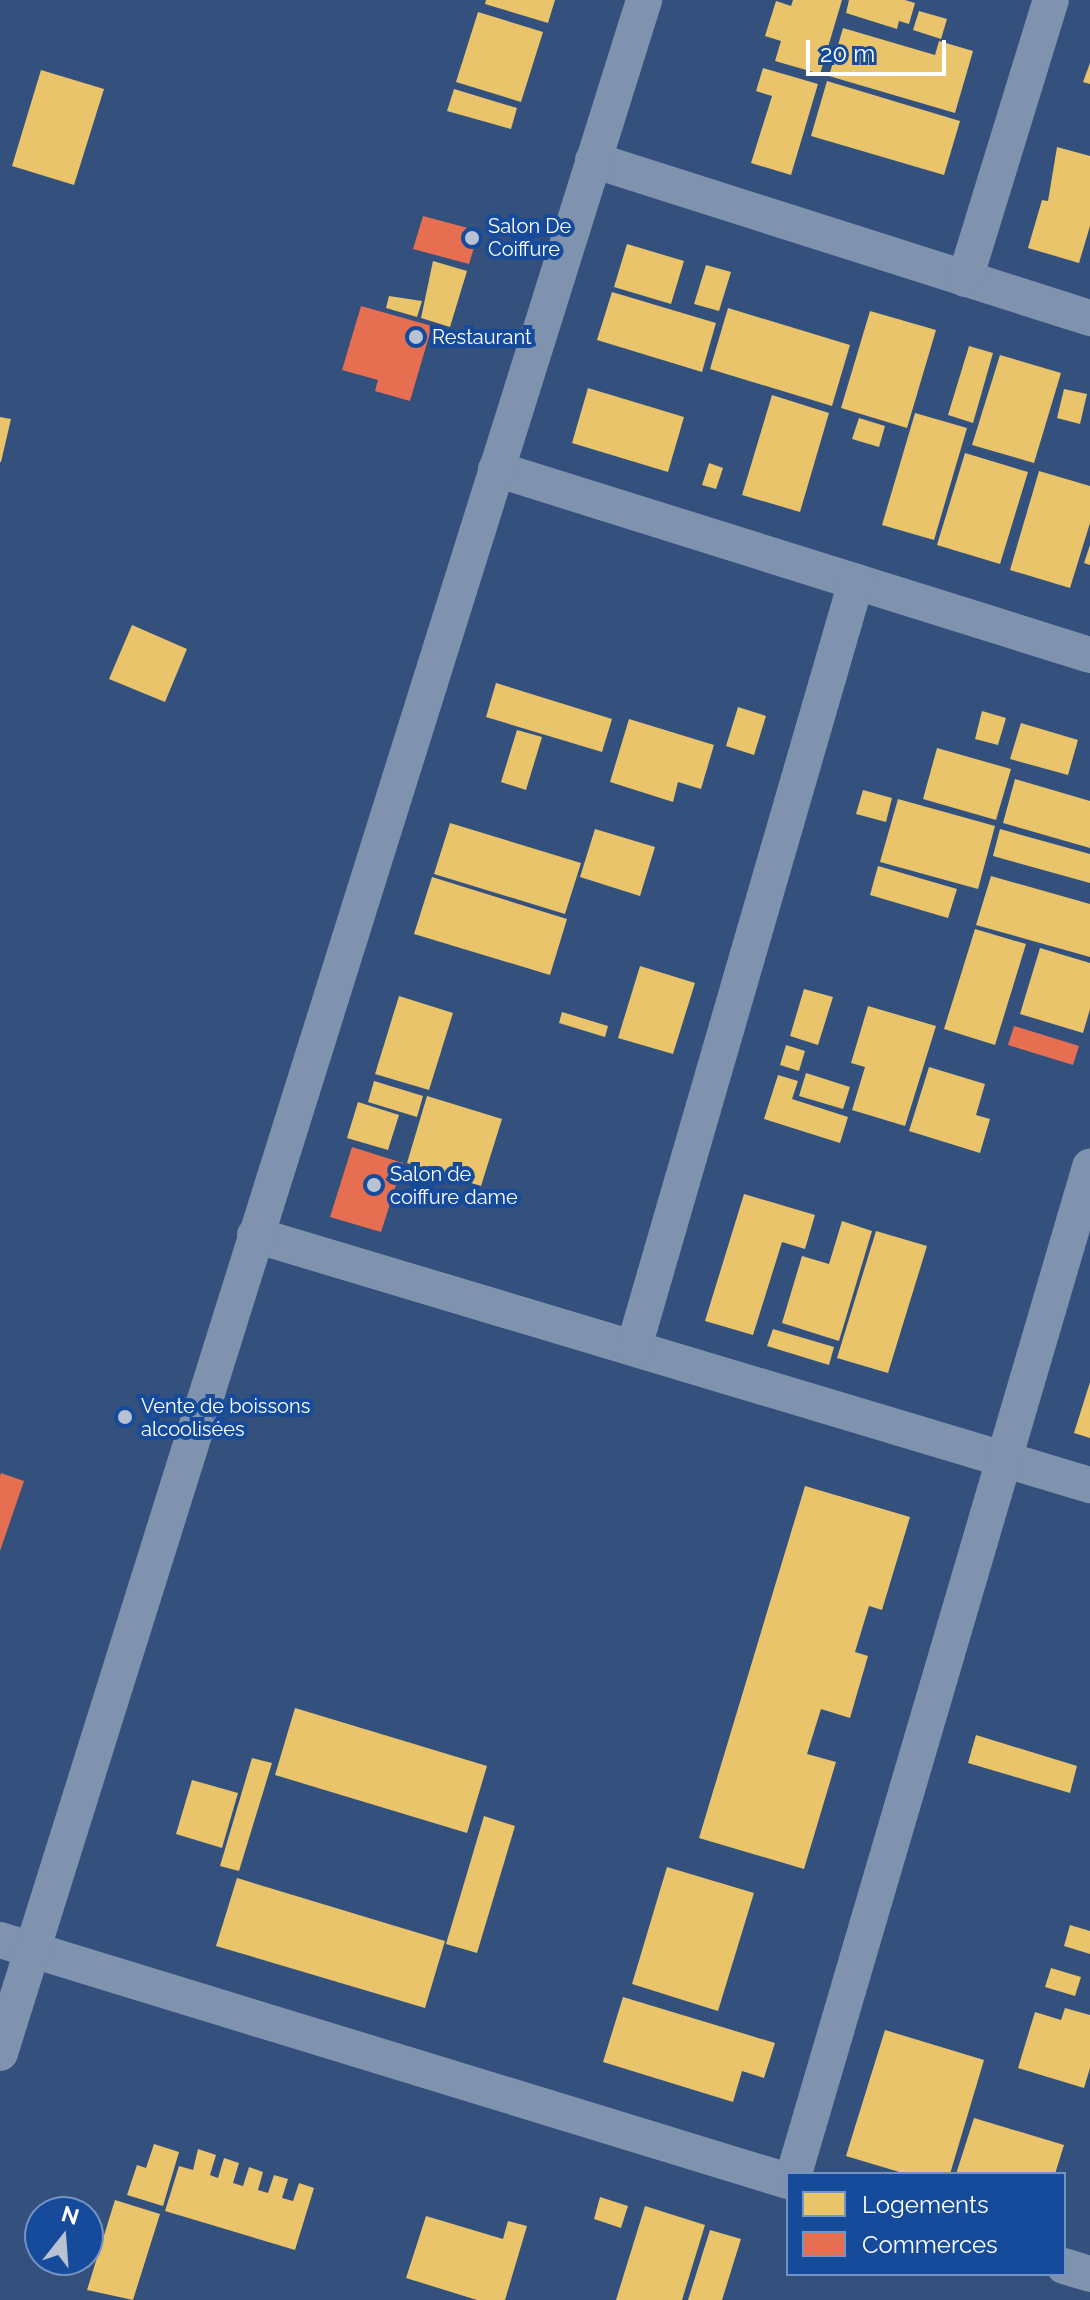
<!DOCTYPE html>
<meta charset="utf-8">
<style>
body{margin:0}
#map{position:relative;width:1090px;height:2300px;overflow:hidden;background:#34517d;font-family:Raleway,sans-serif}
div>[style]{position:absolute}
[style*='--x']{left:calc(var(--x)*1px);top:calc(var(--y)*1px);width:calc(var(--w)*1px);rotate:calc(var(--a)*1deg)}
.homes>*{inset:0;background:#e9c46a}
.shops>*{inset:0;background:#e76f51}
.minor>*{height:36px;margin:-18px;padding:0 18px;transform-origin:18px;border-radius:18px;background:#7f92ae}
.dots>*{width:22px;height:22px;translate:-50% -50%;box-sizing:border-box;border:4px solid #164b9b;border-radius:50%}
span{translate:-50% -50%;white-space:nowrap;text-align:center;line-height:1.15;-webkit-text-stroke:8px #164b9b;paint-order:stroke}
.poi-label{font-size:20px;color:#fff}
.left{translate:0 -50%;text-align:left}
.legend{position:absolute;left:786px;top:2172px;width:280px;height:104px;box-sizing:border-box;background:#164b9b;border:2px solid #7393c3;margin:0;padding:10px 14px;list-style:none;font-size:24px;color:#fff}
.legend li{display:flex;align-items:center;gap:16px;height:40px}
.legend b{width:40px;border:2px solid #7393c3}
.north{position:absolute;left:24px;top:2196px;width:80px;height:80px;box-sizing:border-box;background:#164b9b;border:2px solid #7393c3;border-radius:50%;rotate:17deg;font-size:22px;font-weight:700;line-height:32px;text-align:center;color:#fff}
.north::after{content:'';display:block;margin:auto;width:28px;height:36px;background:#b8c2d2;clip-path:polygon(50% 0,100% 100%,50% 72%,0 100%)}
.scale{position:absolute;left:806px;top:40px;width:140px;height:36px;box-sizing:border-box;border:4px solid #fff;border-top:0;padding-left:10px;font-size:24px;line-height:28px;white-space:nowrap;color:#fff;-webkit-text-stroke:6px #164b9b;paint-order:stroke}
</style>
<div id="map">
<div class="homes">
<div style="clip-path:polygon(486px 0,555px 0,548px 23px,485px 4px)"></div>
<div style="clip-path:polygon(793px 0,842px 0,820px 74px,775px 61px,781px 41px,765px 36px,776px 1px,791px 6px)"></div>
<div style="clip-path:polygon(849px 0,905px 0,915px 3px,909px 24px,899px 21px,897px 29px,846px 13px)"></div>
<div style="clip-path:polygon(919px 11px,947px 19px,941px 39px,913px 30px)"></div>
<div style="clip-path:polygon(478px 12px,543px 32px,521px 102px,456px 82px)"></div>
<div style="clip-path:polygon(843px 28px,935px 55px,939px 41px,973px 51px,955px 113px,829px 76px)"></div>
<div style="clip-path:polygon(1090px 63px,1090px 84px,1083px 82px)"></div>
<div style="clip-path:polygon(763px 68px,818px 84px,791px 175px,751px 163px,772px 96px,756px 91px)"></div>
<div style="clip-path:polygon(41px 70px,104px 89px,74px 185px,12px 166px)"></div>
<div style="clip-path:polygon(827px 81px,960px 121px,944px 175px,811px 136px)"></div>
<div style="clip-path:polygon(454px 89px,517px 108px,511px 129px,447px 111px)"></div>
<div style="clip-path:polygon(1057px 147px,1090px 156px,1090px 226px,1079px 263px,1028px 248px,1042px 200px,1048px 201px)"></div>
<div style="clip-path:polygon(627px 244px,684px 261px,671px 304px,614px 287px)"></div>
<div style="clip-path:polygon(433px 261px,467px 271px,450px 327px,421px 318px)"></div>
<div style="clip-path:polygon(706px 265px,731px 272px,719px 311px,694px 304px)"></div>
<div style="clip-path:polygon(612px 292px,716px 323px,702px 372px,597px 340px)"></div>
<div style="clip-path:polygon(389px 296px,422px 301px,417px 317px,386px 308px)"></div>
<div style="clip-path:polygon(728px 308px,850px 345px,832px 406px,710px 369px)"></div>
<div style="clip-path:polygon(870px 311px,936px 330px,907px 428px,841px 408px)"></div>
<div style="clip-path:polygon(969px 346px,993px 353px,973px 423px,948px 415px)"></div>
<div style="clip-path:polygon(1000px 355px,1061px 373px,1034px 463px,972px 445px)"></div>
<div style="clip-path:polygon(588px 388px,684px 417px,668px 472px,572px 443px)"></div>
<div style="clip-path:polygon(1064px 389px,1087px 394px,1080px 424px,1057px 418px)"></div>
<div style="clip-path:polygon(772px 395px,829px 413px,800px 512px,742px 495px)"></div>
<div style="clip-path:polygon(915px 413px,967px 428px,934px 540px,882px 525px)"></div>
<div style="clip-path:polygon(0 417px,11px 419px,1px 462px,0 462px)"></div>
<div style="clip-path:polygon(859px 418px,885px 426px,879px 447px,852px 439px)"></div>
<div style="clip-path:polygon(965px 453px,1028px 472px,1000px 564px,937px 545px)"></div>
<div style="clip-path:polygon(709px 463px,723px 468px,716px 489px,702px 485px)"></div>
<div style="clip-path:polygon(1039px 471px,1090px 486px,1090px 523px,1070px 588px,1010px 570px)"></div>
<div style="clip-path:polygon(1090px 545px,1090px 565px,1084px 563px)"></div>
<div style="clip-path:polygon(132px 625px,187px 649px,165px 702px,109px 679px)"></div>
<div style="clip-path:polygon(496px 683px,612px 719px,602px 752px,486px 717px)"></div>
<div style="clip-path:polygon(738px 707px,766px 716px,754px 755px,726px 746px)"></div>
<div style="clip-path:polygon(982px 711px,1006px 718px,998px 745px,975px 739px)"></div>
<div style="clip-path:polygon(629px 719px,714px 745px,701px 789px,678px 782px,673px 802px,610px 782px)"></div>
<div style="clip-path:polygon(1021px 723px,1078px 740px,1068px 775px,1010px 759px)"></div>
<div style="clip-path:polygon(517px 730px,542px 737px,526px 790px,501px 782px)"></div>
<div style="clip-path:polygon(937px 748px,1011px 769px,996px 820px,923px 799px)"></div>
<div style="clip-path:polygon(1015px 779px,1090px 801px,1090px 848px,1003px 823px)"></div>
<div style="clip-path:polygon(863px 790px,892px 798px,886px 822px,856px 814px)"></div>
<div style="clip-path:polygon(898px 799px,995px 826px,978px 889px,880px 862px)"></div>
<div style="clip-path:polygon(450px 823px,581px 863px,565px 914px,434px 874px)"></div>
<div style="clip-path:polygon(595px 829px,655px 847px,640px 896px,580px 877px)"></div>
<div style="clip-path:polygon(1000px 829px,1090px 854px,1090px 883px,993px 856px)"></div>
<div style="clip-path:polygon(878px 866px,957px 889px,948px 918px,870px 895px)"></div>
<div style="clip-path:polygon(991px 876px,1090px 904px,1090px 957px,976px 925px)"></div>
<div style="clip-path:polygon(432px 877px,567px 919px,550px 975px,414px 934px)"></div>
<div style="clip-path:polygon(975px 929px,1026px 944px,995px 1045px,944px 1029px)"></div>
<div style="clip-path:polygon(1040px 948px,1090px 963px,1090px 1009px,1083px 1033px,1020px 1014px)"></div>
<div style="clip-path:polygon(640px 966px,695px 983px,673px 1054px,618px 1038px)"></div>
<div style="clip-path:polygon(804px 989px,833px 997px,818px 1045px,790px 1036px)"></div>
<div style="clip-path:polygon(399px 996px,453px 1013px,429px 1090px,375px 1074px)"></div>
<div style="clip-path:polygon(868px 1006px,936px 1026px,905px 1126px,852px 1110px,865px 1067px,851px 1063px)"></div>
<div style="clip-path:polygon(562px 1012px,608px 1026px,605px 1037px,559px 1023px)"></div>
<div style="clip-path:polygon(786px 1045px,805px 1051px,799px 1071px,780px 1065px)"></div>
<div style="clip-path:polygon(929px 1067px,985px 1084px,976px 1115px,990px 1119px,980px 1153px,909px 1131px)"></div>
<div style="clip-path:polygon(806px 1073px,850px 1087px,843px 1109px,799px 1096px)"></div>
<div style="clip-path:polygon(778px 1075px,798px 1081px,792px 1099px,848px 1117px,840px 1143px,764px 1119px)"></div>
<div style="clip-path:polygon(374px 1081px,423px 1096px,417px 1117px,368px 1102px)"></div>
<div style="clip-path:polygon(427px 1096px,502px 1119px,481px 1186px,407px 1163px)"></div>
<div style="clip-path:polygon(358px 1102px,399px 1115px,388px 1150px,347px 1138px)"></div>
<div style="clip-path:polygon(744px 1194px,815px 1215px,805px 1249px,782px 1242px,753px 1335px,705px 1321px)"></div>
<div style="clip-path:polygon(842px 1221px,872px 1231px,839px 1341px,782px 1323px,802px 1256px,829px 1264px)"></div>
<div style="clip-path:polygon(876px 1231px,927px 1246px,888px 1373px,837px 1358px)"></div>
<div style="clip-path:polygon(773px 1329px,834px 1347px,829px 1365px,767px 1346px)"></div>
<div style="clip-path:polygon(1090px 1382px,1090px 1438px,1074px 1433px)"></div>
<div style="clip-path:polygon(805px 1486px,910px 1517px,882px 1610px,869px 1606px,855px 1652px,868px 1656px,850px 1718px,821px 1709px,807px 1754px,836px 1762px,804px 1869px,699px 1838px)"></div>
<div style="clip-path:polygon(295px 1708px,487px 1766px,467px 1833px,275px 1775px)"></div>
<div style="clip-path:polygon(976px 1735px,1077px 1766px,1070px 1793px,968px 1763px)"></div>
<div style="clip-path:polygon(252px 1758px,272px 1763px,239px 1871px,220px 1866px)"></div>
<div style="clip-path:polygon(192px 1780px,238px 1793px,222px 1848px,176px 1834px)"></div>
<div style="clip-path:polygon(484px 1816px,515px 1826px,477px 1953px,446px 1944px)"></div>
<div style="clip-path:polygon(667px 1867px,754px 1893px,718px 2011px,632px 1984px)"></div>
<div style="clip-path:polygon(237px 1878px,445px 1941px,425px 2008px,216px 1946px)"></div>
<div style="clip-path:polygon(1070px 1925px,1090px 1931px,1090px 1954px,1064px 1946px)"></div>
<div style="clip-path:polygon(1051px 1968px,1081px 1977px,1075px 1996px,1045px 1987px)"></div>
<div style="clip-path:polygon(623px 1997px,775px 2043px,764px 2078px,742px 2071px,733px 2102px,603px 2062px)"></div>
<div style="clip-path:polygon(1065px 2008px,1090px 2015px,1090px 2068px,1084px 2088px,1018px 2068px,1035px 2012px,1061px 2020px)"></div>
<div style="clip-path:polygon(885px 2030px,984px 2060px,950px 2174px,906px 2174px,846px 2156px)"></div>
<div style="clip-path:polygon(974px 2118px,1064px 2145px,1055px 2174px,956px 2174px)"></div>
<div style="clip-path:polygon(154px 2144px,179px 2152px,163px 2206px,127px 2195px,137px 2165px,146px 2168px)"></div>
<div style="clip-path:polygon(198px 2149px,216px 2155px,210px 2175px,218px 2178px,224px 2158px,239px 2163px,233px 2183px,243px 2186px,249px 2167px,263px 2172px,258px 2190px,268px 2193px,274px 2175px,288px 2179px,282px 2198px,293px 2201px,299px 2183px,314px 2188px,295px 2250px,165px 2211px,179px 2166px,193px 2170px)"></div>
<div style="clip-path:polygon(600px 2197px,628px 2206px,621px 2228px,594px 2219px)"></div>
<div style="clip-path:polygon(115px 2200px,160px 2214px,133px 2300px,87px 2290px)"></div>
<div style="clip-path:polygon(645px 2206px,705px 2225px,682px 2300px,616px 2300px)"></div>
<div style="clip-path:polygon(426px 2216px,503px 2239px,508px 2221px,527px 2226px,505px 2300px,477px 2300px,406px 2278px)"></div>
<div style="clip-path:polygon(710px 2230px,741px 2239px,722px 2300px,688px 2300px)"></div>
</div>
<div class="shops">
<div style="clip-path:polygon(423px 216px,479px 231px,469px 264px,413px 249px)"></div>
<div style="clip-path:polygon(361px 306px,432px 326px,410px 401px,375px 391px,378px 380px,342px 370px)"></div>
<div style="clip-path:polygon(1014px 1026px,1079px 1046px,1073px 1065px,1008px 1045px)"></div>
<div style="clip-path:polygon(352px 1147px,403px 1163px,381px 1232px,330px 1217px)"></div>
<div style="clip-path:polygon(1px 1473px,24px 1481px,0 1551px,0 1476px)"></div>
</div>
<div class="minor">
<div style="--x:593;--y:160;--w:522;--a:17.64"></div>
<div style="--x:965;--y:279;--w:292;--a:-72.9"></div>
<div style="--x:496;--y:469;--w:622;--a:17.39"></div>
<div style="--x:255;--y:1235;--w:872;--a:16.67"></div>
<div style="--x:634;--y:1347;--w:797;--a:-73.82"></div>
<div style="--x:0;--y:1940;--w:824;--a:17.01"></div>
<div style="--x:0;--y:2053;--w:2152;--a:-72.58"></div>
<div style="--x:794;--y:2174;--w:1050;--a:-73.62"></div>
<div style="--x:1064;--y:2266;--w:27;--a:17"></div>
</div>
<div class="dots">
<div style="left:472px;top:238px;background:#b8c2d2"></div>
<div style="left:416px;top:337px;background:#b8c2d2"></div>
<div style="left:374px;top:1185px;background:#b8c2d2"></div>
<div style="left:125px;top:1417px;background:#b8c2d2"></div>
</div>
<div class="poi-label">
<span class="left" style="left:488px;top:238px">Salon De<br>Coiffure</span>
<span class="left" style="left:432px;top:337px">Restaurant</span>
<span class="left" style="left:390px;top:1186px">Salon de<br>coiffure dame</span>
<span class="left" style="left:141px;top:1418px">Vente de boissons<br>alcoolisées</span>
</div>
<ul class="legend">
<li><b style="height:22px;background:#e9c46a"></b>Logements</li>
<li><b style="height:22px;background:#e76f51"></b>Commerces</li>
</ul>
<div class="north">N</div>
<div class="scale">20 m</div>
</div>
